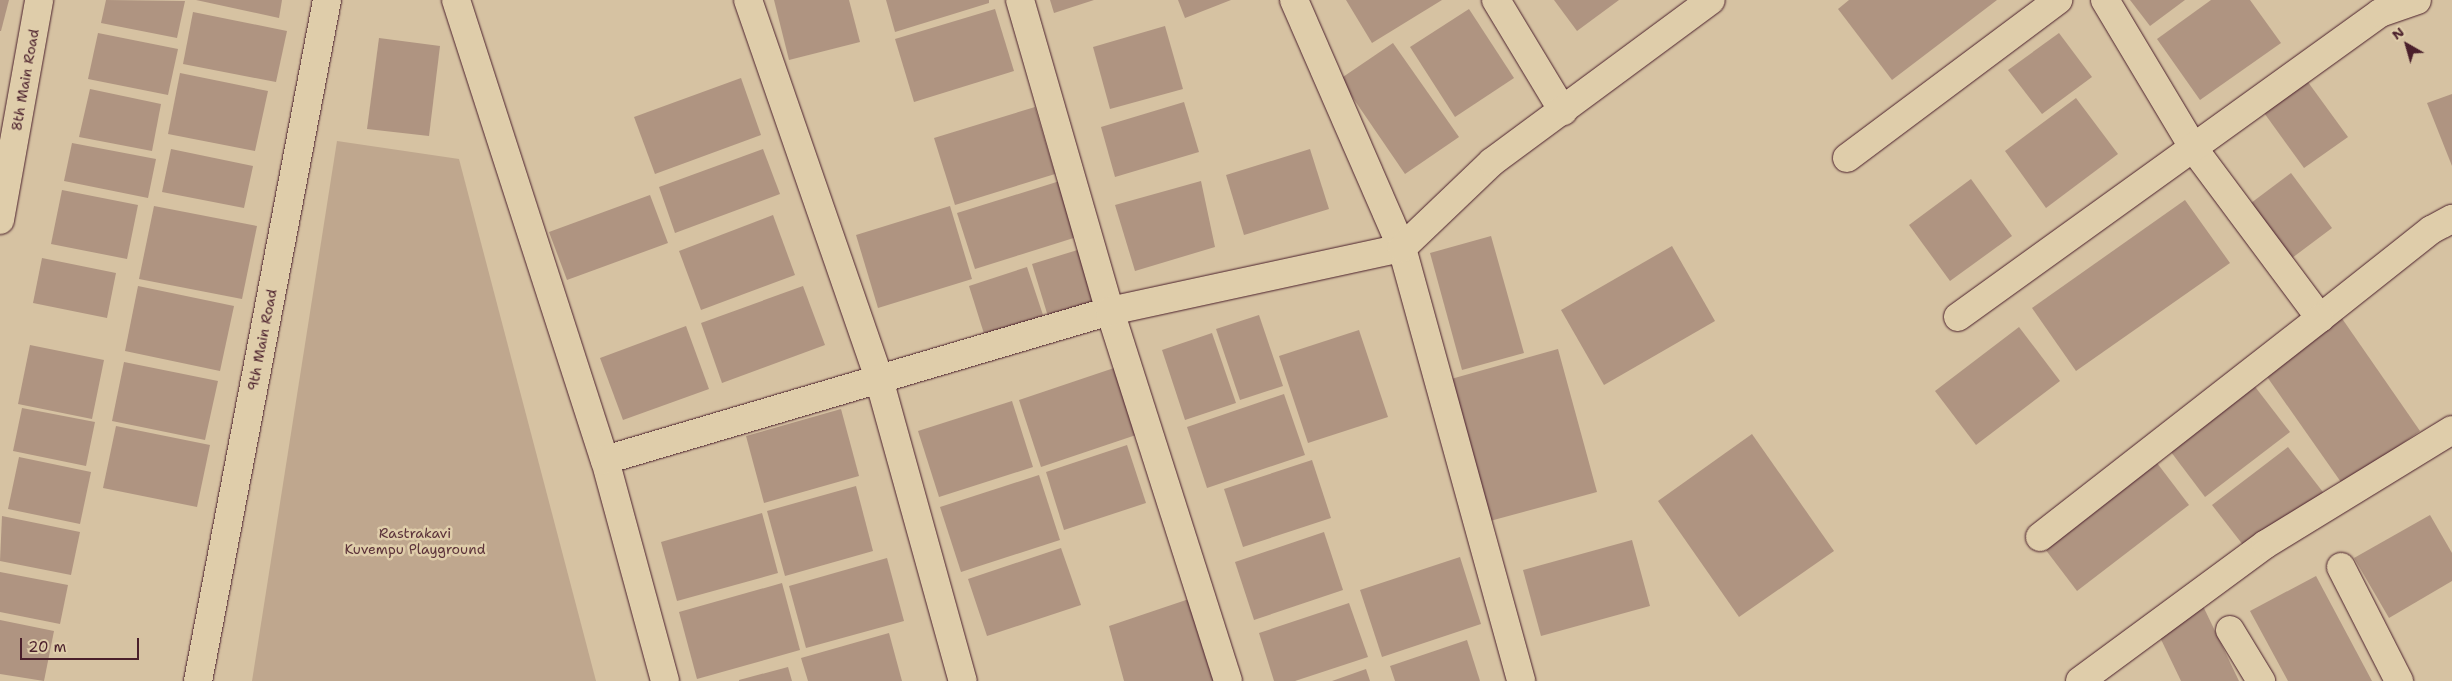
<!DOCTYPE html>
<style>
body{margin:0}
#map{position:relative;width:2452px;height:681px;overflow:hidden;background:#d6c2a2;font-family:"Shantell Sans",sans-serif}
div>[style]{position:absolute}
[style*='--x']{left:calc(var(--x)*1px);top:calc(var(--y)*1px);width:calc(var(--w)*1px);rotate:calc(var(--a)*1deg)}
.green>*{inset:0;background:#bfa78e}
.building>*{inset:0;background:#af9481}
.roads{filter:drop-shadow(0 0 1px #4a1f2b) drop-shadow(0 0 1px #4a1f2b)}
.minor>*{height:28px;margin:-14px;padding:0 14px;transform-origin:14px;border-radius:14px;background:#dfcdaa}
span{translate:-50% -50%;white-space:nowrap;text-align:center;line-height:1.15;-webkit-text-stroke:5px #dfcdaa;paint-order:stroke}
.street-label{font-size:14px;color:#4a1f2b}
.park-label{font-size:14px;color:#5c333a}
.north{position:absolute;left:2382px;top:20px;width:50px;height:50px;-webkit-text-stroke:4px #dfcdaa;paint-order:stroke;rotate:322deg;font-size:14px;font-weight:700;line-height:20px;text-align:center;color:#4a1f2b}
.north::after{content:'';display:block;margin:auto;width:18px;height:22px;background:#4a1f2b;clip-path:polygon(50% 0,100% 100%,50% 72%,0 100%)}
.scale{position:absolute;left:20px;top:638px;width:119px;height:22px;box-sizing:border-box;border:2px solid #4a1f2b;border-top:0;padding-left:6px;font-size:15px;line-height:18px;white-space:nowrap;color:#4a1f2b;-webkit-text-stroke:4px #dfcdaa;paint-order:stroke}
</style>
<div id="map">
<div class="green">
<div style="clip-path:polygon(337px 141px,459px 159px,596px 681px,252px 681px)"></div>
</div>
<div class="building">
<div style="clip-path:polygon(0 0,9px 0,1px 31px,0 31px)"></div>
<div style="clip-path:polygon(106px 0,185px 1px,177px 38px,101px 23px)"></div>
<div style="clip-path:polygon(196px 0,282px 0,279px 18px)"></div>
<div style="clip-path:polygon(774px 0,849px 0,860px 42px,789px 60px)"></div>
<div style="clip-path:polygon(886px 0,989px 0,989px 3px,895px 32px)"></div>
<div style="clip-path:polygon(1050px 0,1094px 0,1054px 13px)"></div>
<div style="clip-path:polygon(1178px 0,1231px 0,1185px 18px)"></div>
<div style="clip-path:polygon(1346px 0,1442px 0,1372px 43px)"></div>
<div style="clip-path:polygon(1554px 0,1619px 0,1577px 31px)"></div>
<div style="clip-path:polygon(1849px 0,1997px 0,1892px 80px,1838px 9px)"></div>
<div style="clip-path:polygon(2130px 0,2185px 0,2150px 26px)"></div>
<div style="clip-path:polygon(2211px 0,2250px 0,2281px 43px,2200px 100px,2157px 39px)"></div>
<div style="clip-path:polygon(995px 9px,1014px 71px,914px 102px,895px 39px)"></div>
<div style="clip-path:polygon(1469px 9px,1514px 78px,1455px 117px,1410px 47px)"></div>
<div style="clip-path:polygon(193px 12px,287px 31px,276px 82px,183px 64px)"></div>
<div style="clip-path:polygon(1165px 26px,1183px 89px,1110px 109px,1093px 47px)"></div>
<div style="clip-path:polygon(98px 33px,178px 49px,168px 95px,88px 79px)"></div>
<div style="clip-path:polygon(2059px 33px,2092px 77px,2042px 114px,2008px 70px)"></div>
<div style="clip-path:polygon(379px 38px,440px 46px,429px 136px,367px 129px)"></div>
<div style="clip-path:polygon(1393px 43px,1459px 137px,1405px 174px,1340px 79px)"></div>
<div style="clip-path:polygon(180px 73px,268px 91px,255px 151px,168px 134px)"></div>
<div style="clip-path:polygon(741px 78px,761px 135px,655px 174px,634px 117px)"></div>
<div style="clip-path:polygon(2305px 78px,2348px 137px,2304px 168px,2262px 110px)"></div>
<div style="clip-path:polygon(90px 89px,161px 104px,152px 151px,79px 137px)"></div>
<div style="clip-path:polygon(2452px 94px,2452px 166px,2427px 103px)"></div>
<div style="clip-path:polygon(2076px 98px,2118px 154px,2046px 208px,2005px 151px)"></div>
<div style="clip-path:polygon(1184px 102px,1199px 152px,1115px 177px,1101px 127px)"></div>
<div style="clip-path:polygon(1035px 107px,1055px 174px,955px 205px,934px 138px)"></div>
<div style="clip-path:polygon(72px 143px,156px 159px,148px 198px,64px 181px)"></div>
<div style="clip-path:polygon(171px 149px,253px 166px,244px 208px,162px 192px)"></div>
<div style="clip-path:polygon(763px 149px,780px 194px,675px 233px,659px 187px)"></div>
<div style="clip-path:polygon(1310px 149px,1329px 209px,1244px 235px,1226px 175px)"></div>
<div style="clip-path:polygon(2291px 173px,2332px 228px,2288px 261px,2247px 206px)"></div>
<div style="clip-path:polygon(1971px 179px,2012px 236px,1950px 281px,1909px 225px)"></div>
<div style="clip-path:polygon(1063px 180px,1080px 236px,975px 269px,957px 213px)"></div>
<div style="clip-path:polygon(1201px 181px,1215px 247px,1135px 271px,1115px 205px)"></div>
<div style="clip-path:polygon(62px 190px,138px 205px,127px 259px,51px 244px)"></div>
<div style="clip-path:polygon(650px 195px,668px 243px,567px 280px,549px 232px)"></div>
<div style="clip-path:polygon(2185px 200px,2230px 263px,2076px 371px,2032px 308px)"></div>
<div style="clip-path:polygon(154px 206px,257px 226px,242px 299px,139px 279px)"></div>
<div style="clip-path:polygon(950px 206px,972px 279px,878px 308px,856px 235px)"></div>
<div style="clip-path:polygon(773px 215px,795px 275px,701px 310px,679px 251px)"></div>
<div style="clip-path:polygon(1491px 236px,1524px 353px,1462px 370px,1430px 253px)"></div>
<div style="clip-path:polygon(1672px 246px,1715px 321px,1604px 385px,1561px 310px)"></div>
<div style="clip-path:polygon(1084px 248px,1102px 307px,1050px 323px,1032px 264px)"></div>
<div style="clip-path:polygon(42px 258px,116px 273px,107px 318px,33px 303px)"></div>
<div style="clip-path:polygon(1027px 267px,1045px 321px,986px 340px,969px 286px)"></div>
<div style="clip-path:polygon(138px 286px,234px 306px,220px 371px,125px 351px)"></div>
<div style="clip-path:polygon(803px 286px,825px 345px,722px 383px,701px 323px)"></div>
<div style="clip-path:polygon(1259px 315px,1283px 386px,1240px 400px,1216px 329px)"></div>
<div style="clip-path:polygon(2341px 317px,2420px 431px,2343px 485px,2263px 371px)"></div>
<div style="clip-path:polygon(686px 326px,709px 389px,623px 420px,600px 358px)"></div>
<div style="clip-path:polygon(2019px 327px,2060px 381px,1976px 445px,1935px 391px)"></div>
<div style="clip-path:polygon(1359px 330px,1388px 417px,1308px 443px,1279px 356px)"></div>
<div style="clip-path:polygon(1212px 333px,1236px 403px,1185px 420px,1162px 350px)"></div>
<div style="clip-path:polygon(30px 345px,104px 360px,92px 419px,18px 404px)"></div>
<div style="clip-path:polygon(1558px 349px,1597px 492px,1490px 521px,1451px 379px)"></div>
<div style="clip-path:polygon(124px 362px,218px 381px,205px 440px,112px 421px)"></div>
<div style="clip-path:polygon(1117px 367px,1139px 434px,1041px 467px,1019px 400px)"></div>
<div style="clip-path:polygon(2253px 384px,2290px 432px,2205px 497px,2168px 448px)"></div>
<div style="clip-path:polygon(1284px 394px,1305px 455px,1207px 488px,1187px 427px)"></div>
<div style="clip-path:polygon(1012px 401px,1033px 467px,939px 497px,918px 431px)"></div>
<div style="clip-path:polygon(22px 408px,95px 422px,86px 466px,13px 451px)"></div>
<div style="clip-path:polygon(841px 409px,859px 476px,764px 503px,746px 436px)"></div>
<div style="clip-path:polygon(116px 426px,210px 445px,197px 507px,103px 488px)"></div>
<div style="clip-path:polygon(1752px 434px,1834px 551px,1739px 617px,1658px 501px)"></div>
<div style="clip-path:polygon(1127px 445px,1146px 503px,1064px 530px,1046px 472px)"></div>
<div style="clip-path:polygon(2288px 447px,2326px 496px,2250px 554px,2212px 505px)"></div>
<div style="clip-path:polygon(19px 457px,91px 472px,80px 524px,8px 509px)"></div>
<div style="clip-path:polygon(2154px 459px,2189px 505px,2077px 591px,2042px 545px)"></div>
<div style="clip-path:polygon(1312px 460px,1331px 518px,1243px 547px,1224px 489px)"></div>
<div style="clip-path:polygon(1039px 475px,1060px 540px,961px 572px,940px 507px)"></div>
<div style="clip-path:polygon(856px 486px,873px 551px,785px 576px,767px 511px)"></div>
<div style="clip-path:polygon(762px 513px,778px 573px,677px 601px,661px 542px)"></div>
<div style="clip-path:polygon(2430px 515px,2452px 553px,2452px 581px,2389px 618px,2354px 558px)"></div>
<div style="clip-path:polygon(2px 516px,80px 532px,71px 575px,0 561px)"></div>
<div style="clip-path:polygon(1324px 532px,1343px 590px,1254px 620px,1235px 562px)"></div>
<div style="clip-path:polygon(1632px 540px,1650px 606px,1541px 636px,1523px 570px)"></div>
<div style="clip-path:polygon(1061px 548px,1081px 605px,987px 636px,968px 579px)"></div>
<div style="clip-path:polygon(1460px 557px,1481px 624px,1382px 657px,1360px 590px)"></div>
<div style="clip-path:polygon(887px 558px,904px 621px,806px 648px,789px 586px)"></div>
<div style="clip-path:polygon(0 572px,68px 585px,60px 624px,0 612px)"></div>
<div style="clip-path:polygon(2316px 576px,2372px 681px,2288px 681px,2250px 611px)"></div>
<div style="clip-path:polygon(782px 583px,800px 650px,697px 679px,679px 612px)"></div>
<div style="clip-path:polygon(1189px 599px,1215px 681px,1124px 681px,1109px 626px)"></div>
<div style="clip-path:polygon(1349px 603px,1368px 657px,1295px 681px,1274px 681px,1259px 633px)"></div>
<div style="clip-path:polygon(2203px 606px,2239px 681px,2181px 681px,2156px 629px)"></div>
<div style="clip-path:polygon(0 620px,54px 631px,44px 681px,0 674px)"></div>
<div style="clip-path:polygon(889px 633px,902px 681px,808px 681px,801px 658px)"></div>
<div style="clip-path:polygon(1467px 640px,1480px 681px,1395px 681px,1390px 666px)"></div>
<div style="clip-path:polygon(788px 667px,792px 681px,739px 681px,739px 680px)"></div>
<div style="clip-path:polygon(1366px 669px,1370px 681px,1332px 681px)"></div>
</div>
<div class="roads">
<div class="minor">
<div style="--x:456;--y:0;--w:484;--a:72.1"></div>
<div style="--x:605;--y:460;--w:229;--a:74.8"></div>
<div style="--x:748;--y:0;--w:401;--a:70.9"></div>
<div style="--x:879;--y:379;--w:313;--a:74.5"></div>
<div style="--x:1020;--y:0;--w:324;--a:73.9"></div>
<div style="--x:1110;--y:311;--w:388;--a:72.3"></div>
<div style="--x:1294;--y:0;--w:270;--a:66.5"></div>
<div style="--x:1402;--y:248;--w:449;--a:74.6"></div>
<div style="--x:1496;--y:0;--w:130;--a:58.9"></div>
<div style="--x:2105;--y:0;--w:174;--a:59.1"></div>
<div style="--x:2194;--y:149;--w:211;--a:53.3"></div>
<div style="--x:2320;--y:318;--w:142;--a:-38.4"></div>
<div style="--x:2431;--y:230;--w:24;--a:-28"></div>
<div style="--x:1847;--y:158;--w:264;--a:-36.8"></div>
<div style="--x:0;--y:220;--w:223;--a:-79.9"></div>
<div style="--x:1958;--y:317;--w:520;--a:-35.77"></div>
<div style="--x:2380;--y:13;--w:39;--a:-19"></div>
<div style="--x:605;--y:460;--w:527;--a:-16.44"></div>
<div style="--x:1110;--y:311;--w:299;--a:-12.2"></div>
<div style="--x:1402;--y:248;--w:124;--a:-43.7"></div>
<div style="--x:1492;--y:162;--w:272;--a:-36.5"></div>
<div style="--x:2040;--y:537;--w:355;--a:-38"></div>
<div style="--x:2341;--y:567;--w:128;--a:63"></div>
<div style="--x:2230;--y:630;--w:60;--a:58.7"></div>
<div style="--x:198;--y:681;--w:693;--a:-79.27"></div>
<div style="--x:2080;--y:681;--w:231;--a:-36.4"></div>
<div style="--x:2266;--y:544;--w:218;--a:-31.5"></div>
</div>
</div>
<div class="street-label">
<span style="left:25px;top:80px;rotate:-80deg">8th Main Road</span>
<span style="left:262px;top:340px;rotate:-79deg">9th Main Road</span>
</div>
<div class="park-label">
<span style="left:415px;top:541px">Rastrakavi<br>Kuvempu Playground</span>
</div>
<div class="north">N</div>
<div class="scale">20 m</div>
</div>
